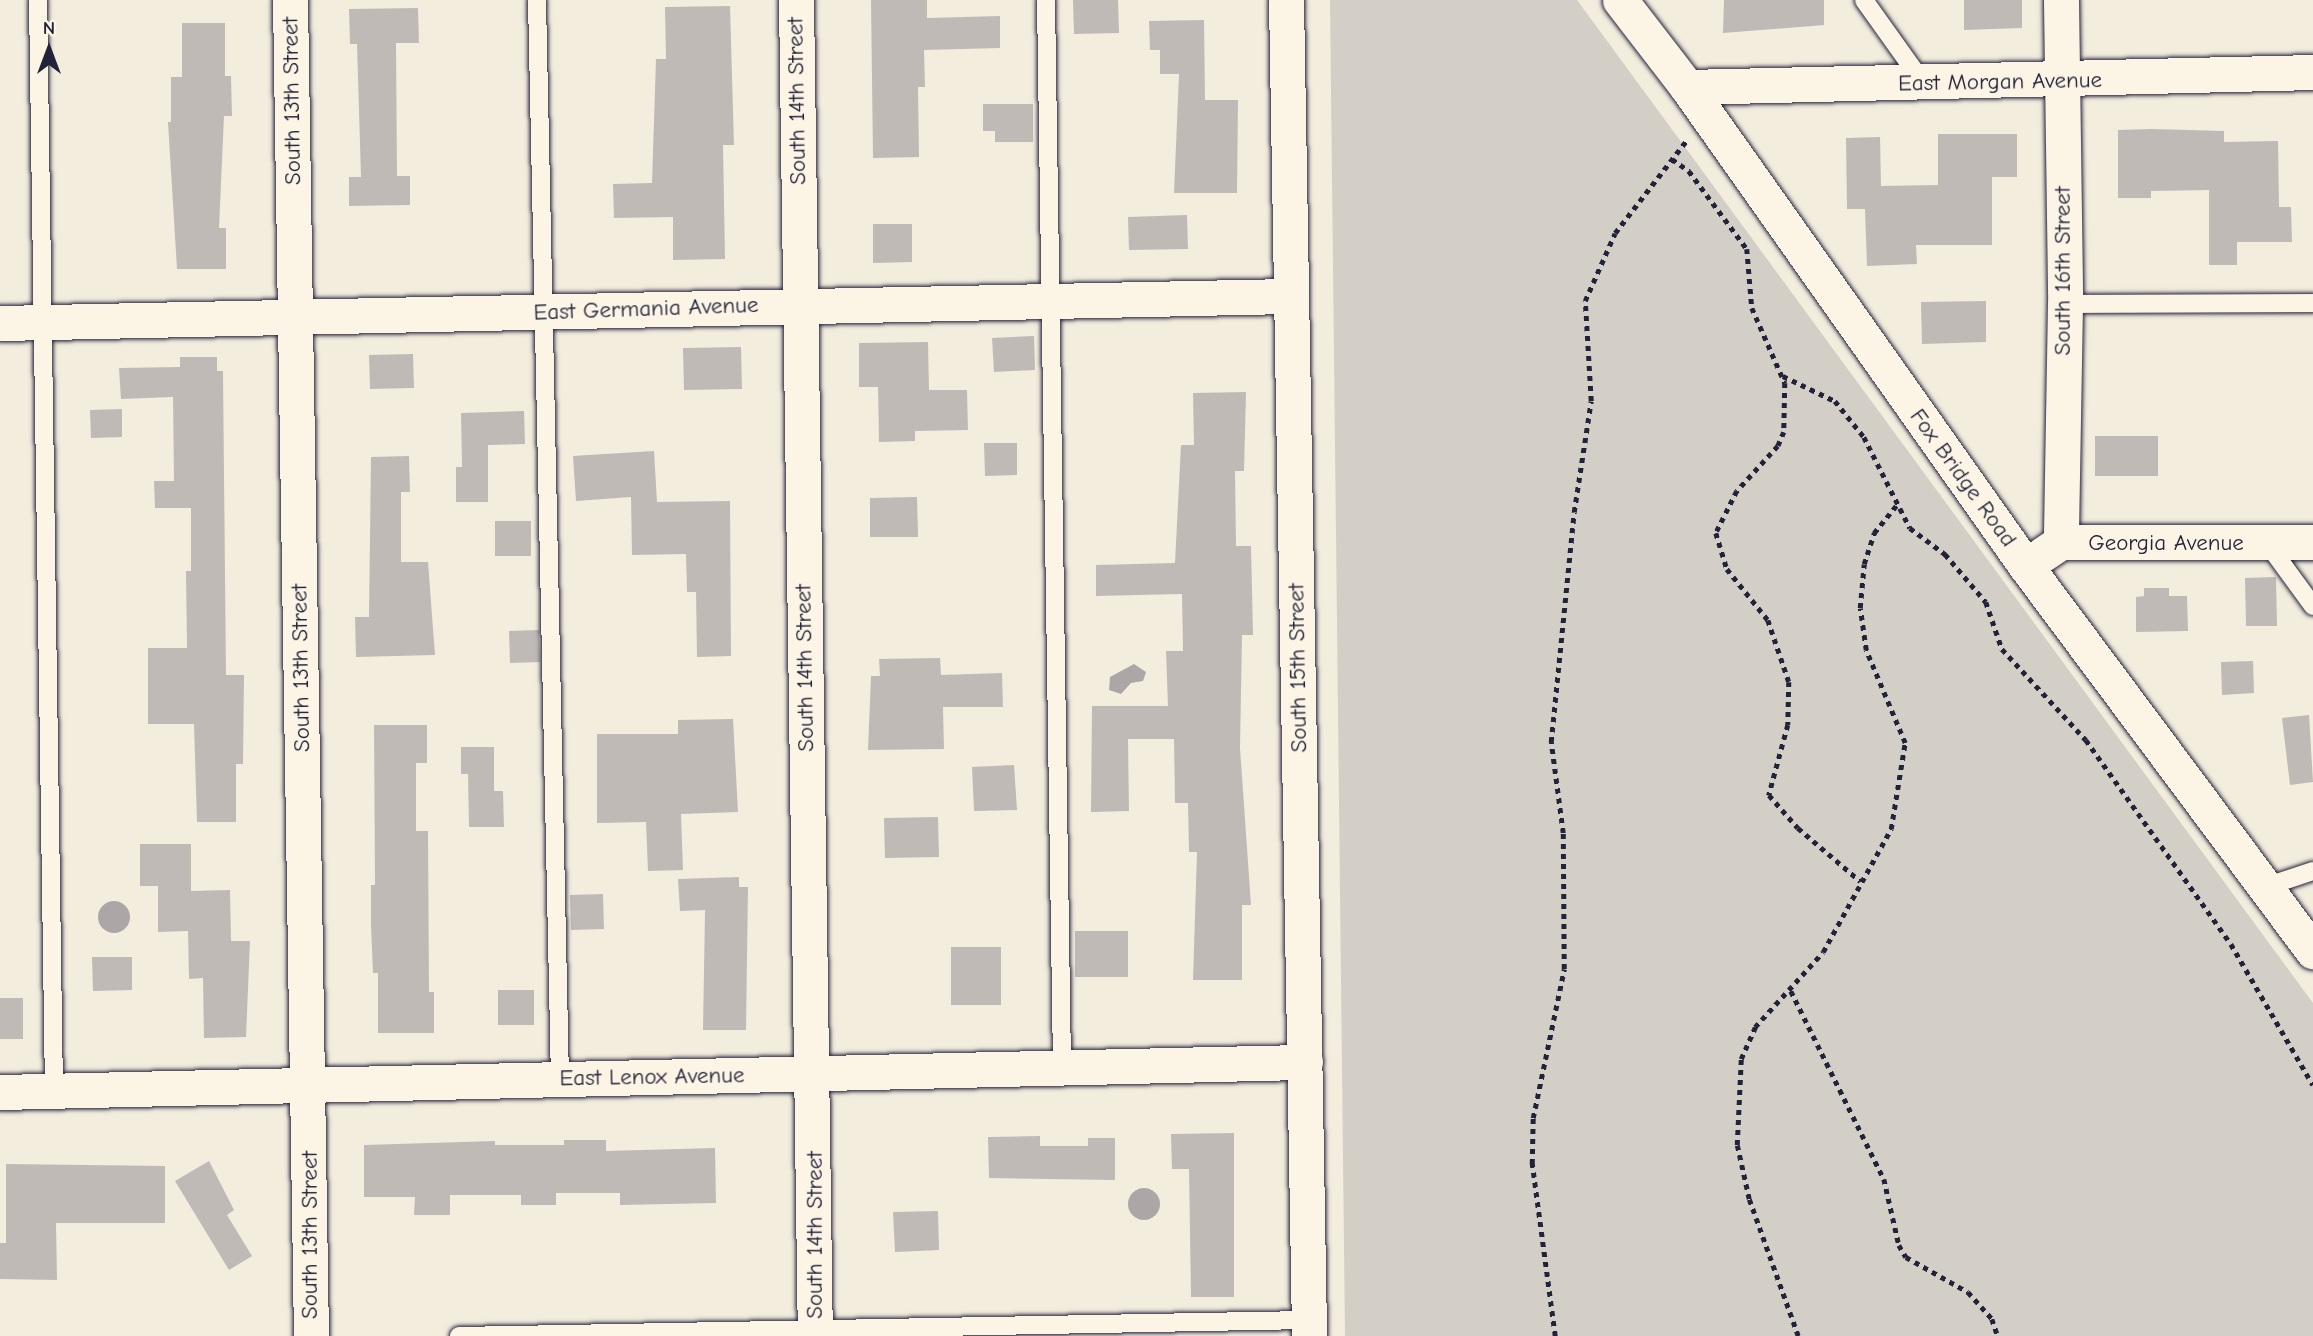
<!DOCTYPE html>
<style>
body{margin:0}
#map{position:relative;width:2313px;height:1336px;overflow:hidden;background:#f3edde;font-family:"Comic Neue",sans-serif}
div>[style]{position:absolute}
[style*='--x']{left:calc(var(--x)*1px);top:calc(var(--y)*1px);width:calc(var(--w)*1px);rotate:calc(var(--a)*1deg)}
.green>*{inset:0;background:#d4cfc6}
.water>*{inset:0;background:#aca7a6}
.round{border-radius:50%}
.building>*{inset:0;background:#bfbab6}
.path>*{height:4.5px;margin-top:-2.25px;transform-origin:0;background:repeating-linear-gradient(90deg,#22223b 0 5px,transparent 0 10px)}
.roads{filter:drop-shadow(0 0 2px #22223b) drop-shadow(0 0 2px #22223b)}
.service>*{height:18px;margin:-9px;padding:0 9px;transform-origin:9px;border-radius:9px;background:#fcf5e5}
.minor>*{height:35px;margin:-17.5px;padding:0 17.5px;transform-origin:17.5px;border-radius:17.5px;background:#fcf5e5}
span{translate:-50% -50%;white-space:nowrap;text-align:center;line-height:1.15;-webkit-text-stroke:7px #fcf5e5;paint-order:stroke}
.street-label{font-size:23px;color:#22223b}
.north{position:absolute;left:14px;top:14px;width:70px;height:70px;-webkit-text-stroke:5px #fcf5e5;paint-order:stroke;rotate:0deg;font-size:19px;font-weight:700;line-height:28px;text-align:center;color:#22223b}
.north::after{content:'';display:block;margin:auto;width:24px;height:32px;background:#22223b;clip-path:polygon(50% 0,100% 100%,50% 72%,0 100%)}
</style>
<div id="map">
<div class="green">
<div style="clip-path:polygon(1330px 0,1577px 0,2313px 1003px,2313px 1336px,1345px 1336px)"></div>
</div>
<div class="water">
<div style="clip-path:polygon(1134px 664px,1146px 672px,1143px 681px,1131px 683px,1121px 694px,1109px 690px,1110px 677px)"></div>
<div class="round" style="left:98px;top:901px;width:32px;height:32px"></div>
<div class="round" style="left:1128px;top:1188px;width:32px;height:32px"></div>
</div>
<div class="building">
<div style="clip-path:polygon(871px 0,927px 0,927px 18px,1000px 16px,1000px 48px,924px 50px,925px 87px,918px 87px,919px 157px,873px 158px)"></div>
<div style="clip-path:polygon(1073px 0,1118px 0,1119px 33px,1074px 34px)"></div>
<div style="clip-path:polygon(1724px 0,1824px 0,1824px 25px,1723px 33px)"></div>
<div style="clip-path:polygon(1964px 0,2022px 0,2022px 28px,1964px 30px)"></div>
<div style="clip-path:polygon(730px 6px,734px 145px,723px 145px,725px 259px,673px 260px,673px 217px,614px 218px,613px 184px,652px 183px,656px 59px,666px 59px,665px 7px)"></div>
<div style="clip-path:polygon(418px 8px,419px 43px,396px 43px,397px 176px,410px 176px,410px 205px,349px 206px,349px 177px,361px 177px,357px 44px,350px 44px,349px 9px)"></div>
<div style="clip-path:polygon(1204px 20px,1205px 100px,1238px 100px,1237px 193px,1174px 193px,1179px 74px,1160px 74px,1160px 50px,1150px 50px,1149px 21px)"></div>
<div style="clip-path:polygon(182px 23px,225px 23px,225px 76px,231px 76px,232px 116px,224px 116px,219px 228px,226px 228px,226px 269px,177px 269px,168px 122px,171px 122px,171px 77px,182px 77px)"></div>
<div style="clip-path:polygon(983px 104px,1033px 104px,1033px 142px,995px 142px,995px 131px,983px 131px)"></div>
<div style="clip-path:polygon(2151px 129px,2224px 131px,2224px 142px,2278px 141px,2279px 207px,2291px 207px,2292px 242px,2237px 242px,2237px 265px,2209px 265px,2209px 190px,2151px 191px,2151px 198px,2118px 198px,2118px 130px)"></div>
<div style="clip-path:polygon(1938px 134px,2017px 134px,2017px 177px,1992px 177px,1992px 245px,1916px 245px,1917px 264px,1867px 266px,1865px 209px,1847px 209px,1846px 138px,1880px 137px,1881px 186px,1938px 185px)"></div>
<div style="clip-path:polygon(1187px 215px,1188px 249px,1129px 250px,1128px 217px)"></div>
<div style="clip-path:polygon(873px 224px,912px 224px,912px 262px,873px 263px)"></div>
<div style="clip-path:polygon(1986px 301px,1986px 342px,1922px 344px,1921px 302px)"></div>
<div style="clip-path:polygon(1034px 336px,1035px 370px,994px 372px,992px 338px)"></div>
<div style="clip-path:polygon(928px 342px,929px 390px,967px 390px,968px 430px,915px 431px,915px 441px,879px 442px,878px 387px,859px 387px,859px 343px)"></div>
<div style="clip-path:polygon(741px 347px,742px 389px,684px 390px,683px 348px)"></div>
<div style="clip-path:polygon(413px 354px,414px 388px,370px 389px,369px 355px)"></div>
<div style="clip-path:polygon(180px 357px,217px 357px,217px 371px,223px 371px,226px 675px,244px 675px,243px 764px,236px 764px,236px 822px,197px 822px,194px 724px,148px 724px,148px 648px,187px 648px,186px 571px,191px 571px,191px 508px,155px 508px,154px 481px,174px 481px,173px 397px,121px 399px,119px 368px,180px 367px)"></div>
<div style="clip-path:polygon(1246px 392px,1244px 471px,1235px 471px,1236px 546px,1251px 546px,1253px 635px,1242px 635px,1240px 748px,1251px 905px,1242px 905px,1242px 980px,1193px 980px,1197px 852px,1189px 852px,1188px 803px,1175px 803px,1174px 739px,1128px 739px,1129px 811px,1091px 812px,1092px 706px,1168px 706px,1166px 651px,1183px 651px,1182px 594px,1096px 596px,1096px 565px,1175px 563px,1181px 445px,1194px 445px,1193px 393px)"></div>
<div style="clip-path:polygon(122px 409px,122px 437px,91px 438px,90px 410px)"></div>
<div style="clip-path:polygon(524px 411px,525px 444px,488px 445px,488px 502px,456px 502px,456px 467px,462px 467px,461px 413px)"></div>
<div style="clip-path:polygon(2095px 436px,2158px 436px,2158px 476px,2095px 476px)"></div>
<div style="clip-path:polygon(984px 443px,1017px 443px,1017px 475px,985px 476px)"></div>
<div style="clip-path:polygon(654px 451px,657px 502px,730px 501px,731px 656px,697px 657px,696px 592px,687px 592px,686px 554px,632px 555px,631px 497px,576px 501px,573px 456px)"></div>
<div style="clip-path:polygon(409px 456px,410px 492px,401px 492px,401px 562px,428px 562px,435px 655px,356px 657px,355px 617px,369px 617px,371px 457px)"></div>
<div style="clip-path:polygon(917px 497px,918px 537px,870px 537px,870px 498px)"></div>
<div style="clip-path:polygon(495px 521px,531px 521px,531px 556px,495px 556px)"></div>
<div style="clip-path:polygon(2276px 577px,2277px 626px,2246px 626px,2245px 578px)"></div>
<div style="clip-path:polygon(2144px 588px,2169px 588px,2169px 596px,2187px 596px,2188px 631px,2136px 632px,2136px 597px,2144px 596px)"></div>
<div style="clip-path:polygon(539px 630px,540px 662px,510px 663px,509px 631px)"></div>
<div style="clip-path:polygon(940px 658px,941px 675px,1002px 673px,1003px 707px,943px 707px,944px 749px,868px 750px,871px 676px,880px 676px,879px 659px)"></div>
<div style="clip-path:polygon(2253px 661px,2254px 693px,2222px 695px,2221px 662px)"></div>
<div style="clip-path:polygon(2309px 715px,2313px 782px,2290px 785px,2282px 718px)"></div>
<div style="clip-path:polygon(733px 719px,738px 812px,681px 814px,683px 870px,648px 871px,646px 822px,597px 823px,597px 734px,678px 734px,678px 720px)"></div>
<div style="clip-path:polygon(374px 725px,427px 725px,427px 763px,416px 763px,416px 831px,428px 831px,429px 992px,434px 992px,434px 1033px,378px 1033px,378px 973px,373px 973px,371px 926px,371px 885px,375px 885px)"></div>
<div style="clip-path:polygon(461px 747px,494px 747px,494px 791px,503px 791px,504px 827px,469px 827px,468px 774px,461px 774px)"></div>
<div style="clip-path:polygon(1014px 765px,1017px 810px,974px 811px,972px 767px)"></div>
<div style="clip-path:polygon(938px 817px,939px 857px,885px 858px,884px 818px)"></div>
<div style="clip-path:polygon(140px 844px,191px 844px,191px 891px,230px 890px,231px 941px,250px 941px,246px 1037px,204px 1038px,203px 978px,189px 979px,188px 931px,158px 932px,158px 886px,140px 886px)"></div>
<div style="clip-path:polygon(739px 877px,739px 887px,748px 887px,746px 1030px,703px 1030px,705px 910px,680px 911px,678px 879px)"></div>
<div style="clip-path:polygon(603px 894px,604px 929px,571px 930px,570px 895px)"></div>
<div style="clip-path:polygon(1075px 931px,1128px 931px,1128px 977px,1075px 977px)"></div>
<div style="clip-path:polygon(951px 947px,1001px 947px,1001px 1005px,951px 1005px)"></div>
<div style="clip-path:polygon(92px 957px,132px 957px,132px 990px,93px 991px)"></div>
<div style="clip-path:polygon(498px 990px,534px 990px,534px 1025px,498px 1025px)"></div>
<div style="clip-path:polygon(0 998px,23px 998px,23px 1039px,0 1039px)"></div>
<div style="clip-path:polygon(1234px 1133px,1234px 1297px,1191px 1297px,1189px 1169px,1172px 1169px,1171px 1134px)"></div>
<div style="clip-path:polygon(1040px 1136px,1040px 1146px,1088px 1146px,1088px 1138px,1115px 1138px,1115px 1180px,989px 1178px,988px 1137px)"></div>
<div style="clip-path:polygon(564px 1140px,606px 1140px,606px 1151px,715px 1148px,716px 1203px,620px 1205px,620px 1193px,556px 1193px,556px 1205px,521px 1205px,521px 1195px,450px 1195px,450px 1215px,414px 1215px,415px 1197px,364px 1197px,364px 1145px,495px 1141px,495px 1145px,564px 1145px)"></div>
<div style="clip-path:polygon(209px 1161px,234px 1210px,227px 1215px,252px 1256px,229px 1270px,175px 1181px)"></div>
<div style="clip-path:polygon(6px 1164px,165px 1166px,165px 1223px,56px 1223px,57px 1280px,0 1279px,0 1243px,6px 1243px)"></div>
<div style="clip-path:polygon(938px 1211px,939px 1250px,895px 1252px,893px 1212px)"></div>
</div>
<div class="path">
<div style="--x:1672;--y:159;--w:21;--a:35"></div>
<div style="--x:1689;--y:171;--w:97;--a:53.4"></div>
<div style="--x:1747;--y:249;--w:59;--a:85.2"></div>
<div style="--x:1752;--y:308;--w:82;--a:66.3"></div>
<div style="--x:1785;--y:383;--w:49;--a:91.2"></div>
<div style="--x:1784;--y:432;--w:15;--a:113"></div>
<div style="--x:1778;--y:446;--w:61;--a:132.3"></div>
<div style="--x:1737;--y:491;--w:47;--a:116.6"></div>
<div style="--x:1716;--y:533;--w:38;--a:73"></div>
<div style="--x:1727;--y:569;--w:65;--a:51.2"></div>
<div style="--x:1768;--y:620;--w:65;--a:71.3"></div>
<div style="--x:1789;--y:682;--w:43;--a:91.3"></div>
<div style="--x:1788;--y:725;--w:73;--a:105.2"></div>
<div style="--x:1769;--y:795;--w:44;--a:48.7"></div>
<div style="--x:1798;--y:828;--w:82;--a:40.5"></div>
<div style="--x:1783;--y:376;--w:58;--a:25.7"></div>
<div style="--x:1835;--y:401;--w:46;--a:51.1"></div>
<div style="--x:1864;--y:437;--w:102;--a:63.2"></div>
<div style="--x:1910;--y:528;--w:44;--a:36.6"></div>
<div style="--x:1945;--y:554;--w:63;--a:49.5"></div>
<div style="--x:1986;--y:602;--w:50;--a:71.2"></div>
<div style="--x:2002;--y:649;--w:124;--a:47.3"></div>
<div style="--x:2086;--y:740;--w:250;--a:54.6"></div>
<div style="--x:2231;--y:944;--w:163;--a:59.8"></div>
<div style="--x:1791;--y:991;--w:210;--a:63.7"></div>
<div style="--x:1884;--y:1179;--w:68;--a:77.2"></div>
<div style="--x:1899;--y:1245;--w:14;--a:60"></div>
<div style="--x:1906;--y:1257;--w:71;--a:29.4"></div>
<div style="--x:1968;--y:1292;--w:36;--a:48"></div>
<div style="--x:1992;--y:1319;--w:18;--a:71"></div>
<div style="--x:1555;--y:1336;--w:174;--a:-97.6"></div>
<div style="--x:1532;--y:1164;--w:46;--a:-88.8"></div>
<div style="--x:1533;--y:1118;--w:152;--a:-78.2"></div>
<div style="--x:1564;--y:969;--w:136;--a:-90.4"></div>
<div style="--x:1563;--y:833;--w:92;--a:-97.5"></div>
<div style="--x:1551;--y:742;--w:231;--a:-84.3"></div>
<div style="--x:1574;--y:512;--w:112;--a:-81.3"></div>
<div style="--x:1591;--y:401;--w:100;--a:-93.4"></div>
<div style="--x:1585;--y:301;--w:74;--a:-66.2"></div>
<div style="--x:1615;--y:233;--w:116;--a:-52.3"></div>
<div style="--x:1798;--y:1336;--w:145;--a:-109.7"></div>
<div style="--x:1749;--y:1199;--w:55;--a:-102.5"></div>
<div style="--x:1737;--y:1145;--w:86;--a:-87.3"></div>
<div style="--x:1741;--y:1059;--w:35;--a:-66"></div>
<div style="--x:1755;--y:1027;--w:101;--a:-47.8"></div>
<div style="--x:1823;--y:952;--w:141;--a:-61.1"></div>
<div style="--x:1891;--y:829;--w:87;--a:-80.8"></div>
<div style="--x:1905;--y:743;--w:101;--a:-112.8"></div>
<div style="--x:1866;--y:650;--w:42;--a:-98.1"></div>
<div style="--x:1860;--y:608;--w:44;--a:-84.8"></div>
<div style="--x:1864;--y:564;--w:33;--a:-72"></div>
<div style="--x:1874;--y:533;--w:36;--a:-51"></div>
</div>
<div class="roads">
<div class="service">
<div style="--x:38;--y:0;--w:1091;--a:89.16"></div>
<div style="--x:537;--y:0;--w:1079;--a:88.78"></div>
<div style="--x:1046;--y:0;--w:1069;--a:89.14"></div>
<div style="--x:1864;--y:0;--w:103;--a:54.5"></div>
<div style="--x:2065;--y:304;--w:248;--a:-0.2"></div>
<div style="--x:2267;--y:543;--w:78;--a:53.9"></div>
<div style="--x:2265;--y:887;--w:51;--a:-18.4"></div>
<div style="--x:459;--y:1336;--w:850;--a:-1.08"></div>
</div>
<div class="minor">
<div style="--x:290;--y:0;--w:1336;--a:89.1"></div>
<div style="--x:796;--y:0;--w:1336;--a:89.19"></div>
<div style="--x:1286;--y:0;--w:1336;--a:89.01"></div>
<div style="--x:1620;--y:0;--w:110;--a:52.4"></div>
<div style="--x:1687;--y:87;--w:585;--a:54.74"></div>
<div style="--x:2025;--y:565;--w:482;--a:53.3"></div>
<div style="--x:2061;--y:0;--w:304;--a:89.2"></div>
<div style="--x:2065;--y:304;--w:238;--a:91"></div>
<div style="--x:1687;--y:87;--w:626;--a:-1.37"></div>
<div style="--x:0;--y:323;--w:1291;--a:-1.2"></div>
<div style="--x:2043;--y:554;--w:22;--a:-34"></div>
<div style="--x:2061;--y:542;--w:252;--a:0"></div>
<div style="--x:0;--y:1092;--w:1305;--a:-1.32"></div>
</div>
</div>
<div class="street-label">
<span style="left:2000px;top:82px;rotate:-1deg">East Morgan Avenue</span>
<span style="left:292px;top:101px;rotate:-91deg">South 13th Street</span>
<span style="left:797px;top:101px;rotate:-91deg">South 14th Street</span>
<span style="left:2063px;top:271px;rotate:-90deg">South 16th Street</span>
<span style="left:646px;top:309px;rotate:-2deg">East Germania Avenue</span>
<span style="left:1963px;top:478px;rotate:54deg">Fox Bridge Road</span>
<span style="left:2166px;top:543px">Georgia Avenue</span>
<span style="left:301px;top:668px;rotate:-91deg">South 13th Street</span>
<span style="left:805px;top:668px;rotate:-91deg">South 14th Street</span>
<span style="left:1298px;top:668px;rotate:-91deg">South 15th Street</span>
<span style="left:652px;top:1077px;rotate:-1deg">East Lenox Avenue</span>
<span style="left:310px;top:1235px;rotate:-90deg">South 13th Street</span>
<span style="left:815px;top:1235px;rotate:-90deg">South 14th Street</span>
</div>
<div class="north">N</div>
</div>
